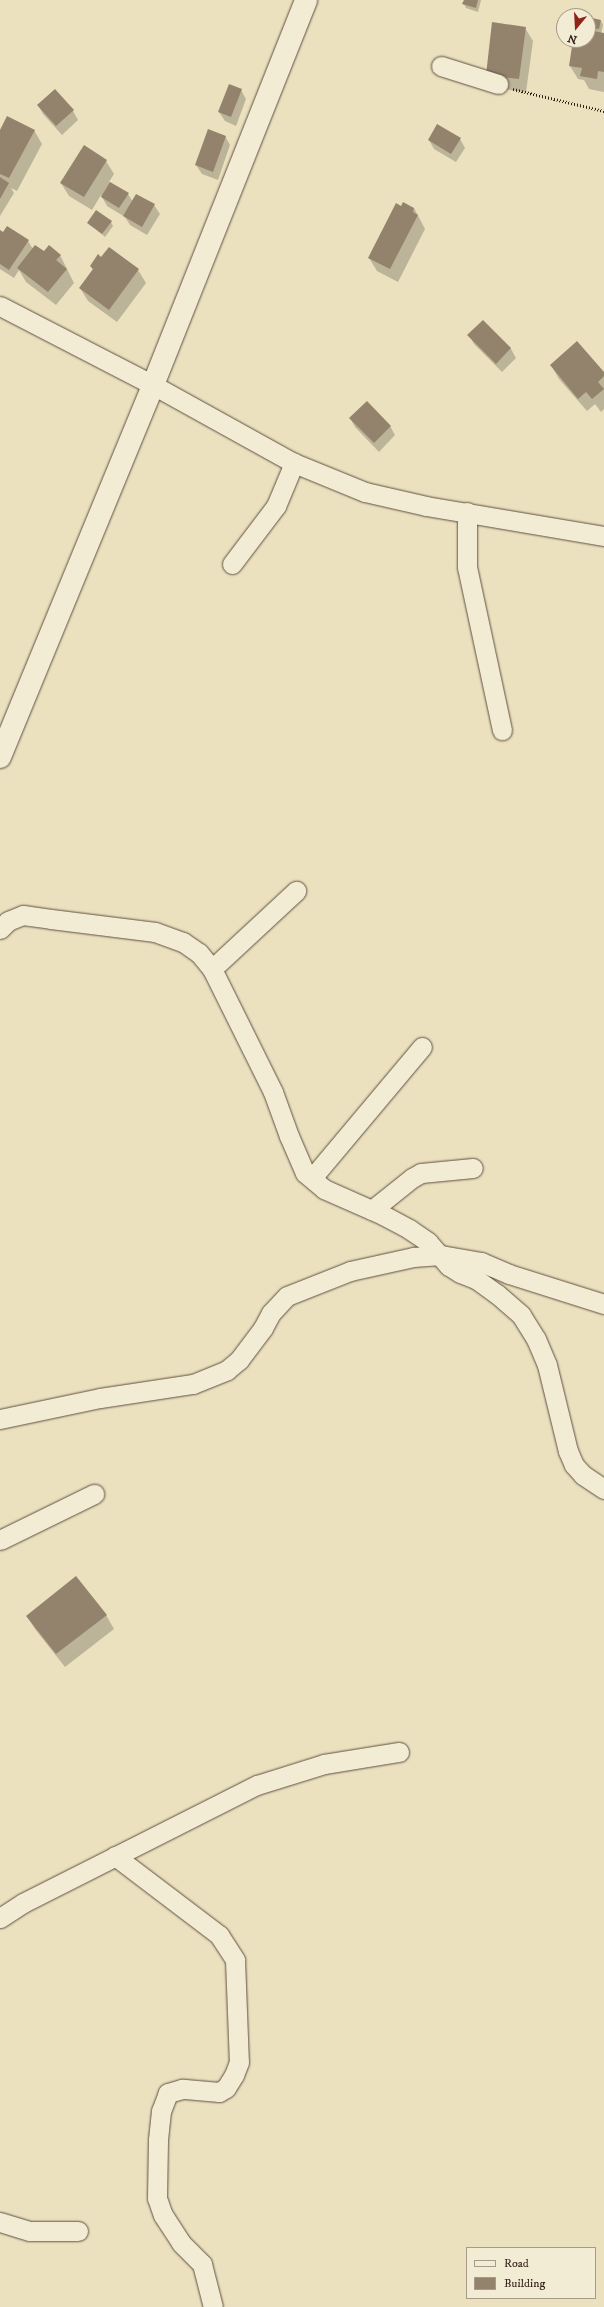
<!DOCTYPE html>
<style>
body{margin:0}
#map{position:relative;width:604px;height:2307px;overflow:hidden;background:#ebe1bf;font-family:"IM FELL DW Pica",serif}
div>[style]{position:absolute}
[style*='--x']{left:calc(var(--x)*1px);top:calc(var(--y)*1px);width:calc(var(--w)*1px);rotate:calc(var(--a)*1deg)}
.shadow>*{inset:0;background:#0003}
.building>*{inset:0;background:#93836d}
.path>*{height:2.5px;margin-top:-1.25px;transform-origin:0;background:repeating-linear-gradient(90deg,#331e15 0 1px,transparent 0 3px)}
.roads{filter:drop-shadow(0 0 1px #614f40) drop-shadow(0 0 1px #614f40)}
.minor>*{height:19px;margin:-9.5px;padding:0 9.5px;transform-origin:9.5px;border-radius:9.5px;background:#f2ecd5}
.secondary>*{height:22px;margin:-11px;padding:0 11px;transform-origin:11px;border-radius:11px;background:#f2ecd5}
span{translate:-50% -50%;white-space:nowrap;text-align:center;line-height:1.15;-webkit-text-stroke:3px #f2ecd5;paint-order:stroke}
.legend{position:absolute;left:466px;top:2247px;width:130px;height:52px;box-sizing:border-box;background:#f2ecd5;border:1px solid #a69a88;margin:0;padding:5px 7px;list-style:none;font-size:12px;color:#331e15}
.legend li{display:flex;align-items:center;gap:8px;height:20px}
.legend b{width:20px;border:1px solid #a69a88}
.north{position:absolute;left:556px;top:8px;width:40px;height:40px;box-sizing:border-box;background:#f2ecd5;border:1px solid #a69a88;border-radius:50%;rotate:198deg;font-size:11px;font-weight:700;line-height:16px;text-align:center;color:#331e15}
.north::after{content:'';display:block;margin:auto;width:14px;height:18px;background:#8f2418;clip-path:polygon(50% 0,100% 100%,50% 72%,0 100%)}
</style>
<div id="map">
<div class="shadow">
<div style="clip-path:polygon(465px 0,481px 0,478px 12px,466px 8px,464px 4px)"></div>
<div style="clip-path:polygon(588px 18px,601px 21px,603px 25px,601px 34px,604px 34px,604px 92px,589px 89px,584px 80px,578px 79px,570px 66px,574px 40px,588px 40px)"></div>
<div style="clip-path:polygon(525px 28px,533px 41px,526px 92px,494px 88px)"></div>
<div style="clip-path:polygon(55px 90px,73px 111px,78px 120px,62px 135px,43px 114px,38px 105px)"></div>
<div style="clip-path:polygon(241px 90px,246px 99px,236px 126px,225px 121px,219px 112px)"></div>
<div style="clip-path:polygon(34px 130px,42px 144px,17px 191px,11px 188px,14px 193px,0 216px,0 132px)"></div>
<div style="clip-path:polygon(225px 136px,230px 145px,218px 180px,202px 174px,196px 165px)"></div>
<div style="clip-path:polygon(460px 139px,465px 148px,456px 162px,434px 149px,429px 140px)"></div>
<div style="clip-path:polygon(106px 161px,114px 174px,109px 182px,128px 194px,133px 202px,137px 195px,154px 205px,160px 214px,147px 235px,130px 225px,125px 217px,107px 206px,101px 195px,92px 210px,69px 196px,61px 183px)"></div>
<div style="clip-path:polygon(414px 208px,425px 229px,398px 282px,377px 271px,369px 258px)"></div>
<div style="clip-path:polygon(111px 222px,113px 226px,105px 237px,89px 223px)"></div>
<div style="clip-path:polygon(0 232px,28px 241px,33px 249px,60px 255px,74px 283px,56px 305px,26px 282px,19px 270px,14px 278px,0 269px)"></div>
<div style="clip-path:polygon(102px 258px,138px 270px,146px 283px,117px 322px,88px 301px,80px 288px,93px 270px,91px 266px)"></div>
<div style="clip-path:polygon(483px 321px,511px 349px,516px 358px,502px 372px,474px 344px,469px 335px)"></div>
<div style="clip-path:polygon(551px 365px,604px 374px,604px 409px,601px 412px,595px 404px,587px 411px,559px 379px)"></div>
<div style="clip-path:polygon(350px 418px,390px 426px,395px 435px,379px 452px,355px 427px)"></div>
<div style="clip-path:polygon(106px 1615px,114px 1629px,65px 1667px,35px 1629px,27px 1616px)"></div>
</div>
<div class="building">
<div style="clip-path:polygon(464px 0,478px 0,476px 8px,462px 4px)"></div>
<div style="clip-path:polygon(588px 17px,601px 20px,599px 29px,588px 27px)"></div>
<div style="clip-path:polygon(492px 22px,526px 27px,519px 79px,486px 75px)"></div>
<div style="clip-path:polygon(588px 30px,604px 33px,604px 72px,598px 71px,597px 79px,580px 76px,582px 68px,569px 66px,573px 40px,588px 40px)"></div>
<div style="clip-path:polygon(229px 84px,242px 89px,231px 117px,218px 112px)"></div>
<div style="clip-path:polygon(55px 89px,74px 110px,56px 126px,37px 105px)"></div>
<div style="clip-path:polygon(7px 116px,35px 130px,9px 178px,0 174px,0 130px)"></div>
<div style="clip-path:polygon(437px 124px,461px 138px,451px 154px,428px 140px)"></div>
<div style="clip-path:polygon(208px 129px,226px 136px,213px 172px,195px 165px)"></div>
<div style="clip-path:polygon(84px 145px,107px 160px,84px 197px,60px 183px)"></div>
<div style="clip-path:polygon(0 177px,9px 183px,0 199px)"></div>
<div style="clip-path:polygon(110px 182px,129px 193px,119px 208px,101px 197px)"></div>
<div style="clip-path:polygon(136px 194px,155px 204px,142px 227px,123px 216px)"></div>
<div style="clip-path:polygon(403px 202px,414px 208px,413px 212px,418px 215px,390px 269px,368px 258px,396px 203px,401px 206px)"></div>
<div style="clip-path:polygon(96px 210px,112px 221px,102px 234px,87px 223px)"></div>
<div style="clip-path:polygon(7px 226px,29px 240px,9px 270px,0 264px,0 230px,3px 232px)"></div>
<div style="clip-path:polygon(35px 245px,44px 251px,49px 245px,61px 255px,56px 260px,67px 269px,48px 292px,17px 268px)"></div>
<div style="clip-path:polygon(109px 247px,139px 269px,109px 310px,79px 288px,93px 269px,90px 266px,98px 254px,101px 257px)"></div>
<div style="clip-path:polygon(483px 320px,511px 348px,496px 364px,467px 335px)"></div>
<div style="clip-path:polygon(577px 341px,604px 372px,604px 376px,598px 382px,604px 389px,592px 399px,586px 392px,578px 399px,550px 365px)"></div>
<div style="clip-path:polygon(367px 401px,391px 426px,374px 443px,349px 418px)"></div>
<div style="clip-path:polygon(76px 1576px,107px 1615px,56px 1654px,26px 1616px)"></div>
</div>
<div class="path">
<div style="--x:513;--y:89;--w:94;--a:13.6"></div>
</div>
<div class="roads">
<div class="minor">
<div style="--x:441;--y:66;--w:60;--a:17.5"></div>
<div style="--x:0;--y:306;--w:172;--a:27.3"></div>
<div style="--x:153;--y:385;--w:161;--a:29"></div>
<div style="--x:294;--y:463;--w:77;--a:22.2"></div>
<div style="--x:365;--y:492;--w:63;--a:12.9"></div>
<div style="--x:426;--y:506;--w:181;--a:9.6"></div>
<div style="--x:467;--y:512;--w:55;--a:90"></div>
<div style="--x:467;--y:567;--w:167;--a:77.9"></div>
<div style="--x:232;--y:564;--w:73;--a:-52.8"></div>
<div style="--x:276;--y:506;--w:47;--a:-67.3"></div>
<div style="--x:0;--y:929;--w:11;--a:-45"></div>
<div style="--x:8;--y:921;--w:16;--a:-22"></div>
<div style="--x:23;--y:915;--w:28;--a:8"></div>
<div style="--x:51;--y:919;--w:105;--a:7.1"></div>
<div style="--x:155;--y:932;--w:30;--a:20"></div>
<div style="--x:183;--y:942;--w:19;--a:35"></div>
<div style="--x:199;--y:953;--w:21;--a:51"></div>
<div style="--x:212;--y:969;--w:137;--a:63.6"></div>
<div style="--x:273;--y:1092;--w:47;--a:70"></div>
<div style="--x:289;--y:1136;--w:40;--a:66.6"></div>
<div style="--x:305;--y:1173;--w:25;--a:40"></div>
<div style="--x:324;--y:1189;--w:64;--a:23.8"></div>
<div style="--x:383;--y:1215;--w:30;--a:28"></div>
<div style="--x:409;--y:1229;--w:23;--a:34"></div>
<div style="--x:428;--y:1242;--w:32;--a:49"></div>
<div style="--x:449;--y:1266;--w:13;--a:32"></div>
<div style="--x:460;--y:1273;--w:17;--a:21"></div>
<div style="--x:476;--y:1279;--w:26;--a:36"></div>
<div style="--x:497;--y:1294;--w:32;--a:41"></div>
<div style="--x:521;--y:1315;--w:28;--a:58"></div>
<div style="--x:536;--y:1339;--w:28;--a:67"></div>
<div style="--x:547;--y:1365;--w:89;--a:76.3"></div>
<div style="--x:568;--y:1451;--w:15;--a:67"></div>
<div style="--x:574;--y:1465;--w:13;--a:48"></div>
<div style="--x:583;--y:1475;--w:25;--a:34"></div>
<div style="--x:212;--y:969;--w:115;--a:-42.9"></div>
<div style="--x:312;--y:1178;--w:171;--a:-50"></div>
<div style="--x:372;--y:1210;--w:51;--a:-38.7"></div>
<div style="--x:412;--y:1178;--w:10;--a:-29"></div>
<div style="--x:421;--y:1173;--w:52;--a:-5.5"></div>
<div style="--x:0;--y:1419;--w:102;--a:-11.9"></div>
<div style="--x:100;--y:1398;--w:94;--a:-8.6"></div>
<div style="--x:193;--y:1384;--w:37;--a:-22"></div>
<div style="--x:227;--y:1370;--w:16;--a:-40"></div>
<div style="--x:239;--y:1360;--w:40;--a:-53"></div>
<div style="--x:263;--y:1328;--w:17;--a:-62"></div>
<div style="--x:271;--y:1313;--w:23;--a:-47"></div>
<div style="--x:287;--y:1296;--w:68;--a:-21.6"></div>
<div style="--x:350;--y:1271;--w:65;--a:-12.5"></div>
<div style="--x:413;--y:1257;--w:28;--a:-4"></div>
<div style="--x:441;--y:1255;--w:41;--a:9.9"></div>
<div style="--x:481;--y:1262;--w:30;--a:23"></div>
<div style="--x:509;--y:1274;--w:100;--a:17.5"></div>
<div style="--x:0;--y:1540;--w:105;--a:-26.1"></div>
<div style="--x:115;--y:1856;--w:131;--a:37.2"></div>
<div style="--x:219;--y:1935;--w:30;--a:57"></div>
<div style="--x:235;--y:1960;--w:102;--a:87.8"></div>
<div style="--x:239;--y:2062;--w:14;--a:111"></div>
<div style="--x:234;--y:2075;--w:15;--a:122"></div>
<div style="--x:226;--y:2088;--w:8;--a:150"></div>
<div style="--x:219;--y:2092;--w:37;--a:-175"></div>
<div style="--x:182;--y:2089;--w:15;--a:164"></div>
<div style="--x:168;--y:2093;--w:19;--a:111"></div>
<div style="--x:161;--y:2111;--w:29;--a:96"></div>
<div style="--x:158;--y:2140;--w:58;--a:91"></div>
<div style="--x:157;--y:2198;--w:18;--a:71"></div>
<div style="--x:163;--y:2215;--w:33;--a:57"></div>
<div style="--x:181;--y:2243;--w:30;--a:45"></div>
<div style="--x:202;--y:2264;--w:44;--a:75.7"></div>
<div style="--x:0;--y:1918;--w:27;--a:-33"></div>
<div style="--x:23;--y:1903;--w:262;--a:-26.8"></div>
<div style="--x:257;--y:1785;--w:70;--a:-17.4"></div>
<div style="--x:324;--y:1764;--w:76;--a:-9.1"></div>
<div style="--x:0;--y:2222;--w:31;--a:17"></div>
<div style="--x:30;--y:2231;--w:48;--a:0"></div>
</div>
<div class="secondary">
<div style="--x:0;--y:757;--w:402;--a:-67.6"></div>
<div style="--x:153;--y:385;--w:414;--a:-68.3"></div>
</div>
</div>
<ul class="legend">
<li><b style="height:5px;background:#f2ecd5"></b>Road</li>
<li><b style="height:11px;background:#93836d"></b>Building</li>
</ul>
<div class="north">N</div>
</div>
